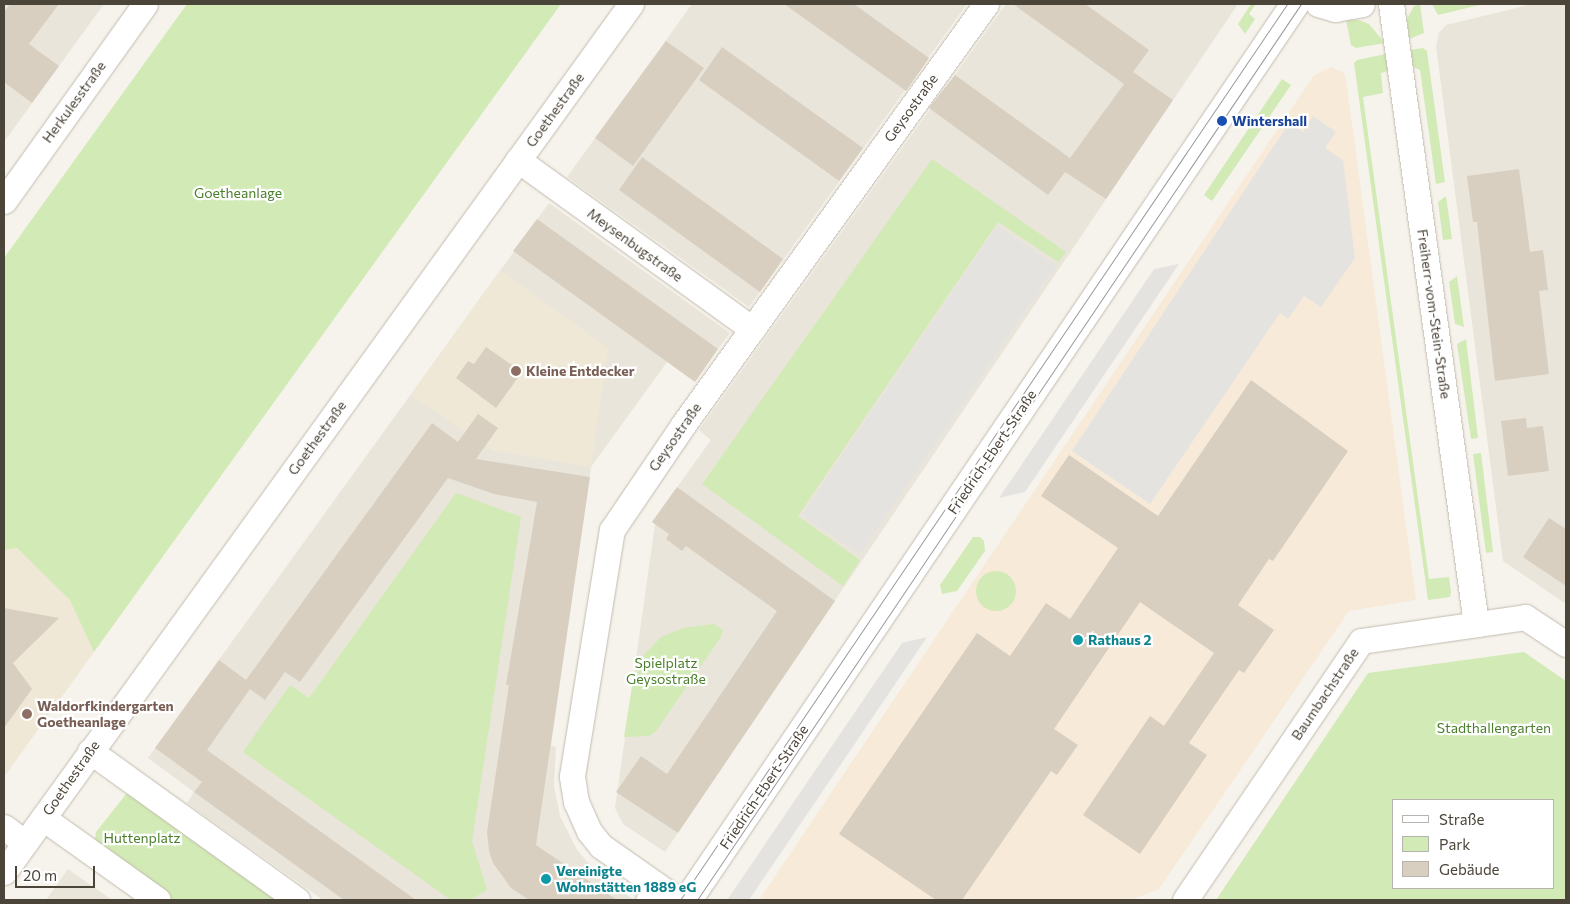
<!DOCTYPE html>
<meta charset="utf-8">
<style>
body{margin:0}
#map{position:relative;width:1570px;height:904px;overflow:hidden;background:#f6f3ec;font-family:Commissioner,sans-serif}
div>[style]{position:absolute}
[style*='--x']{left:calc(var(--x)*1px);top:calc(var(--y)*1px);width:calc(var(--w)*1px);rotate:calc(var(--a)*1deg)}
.residential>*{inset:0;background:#eae5da}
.commercial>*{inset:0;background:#f7ead8}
.education>*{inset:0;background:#efe8d6}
.green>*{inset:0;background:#d2eab5}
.round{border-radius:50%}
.parking>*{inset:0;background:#e5e3e0}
.building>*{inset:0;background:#d8cfc1}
.roads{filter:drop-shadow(0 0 1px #c2bbae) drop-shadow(0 0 1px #c2bbae)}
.pedestrian>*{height:19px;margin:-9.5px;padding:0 9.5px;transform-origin:9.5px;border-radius:9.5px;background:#fff}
.minor>*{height:25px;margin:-12.5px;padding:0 12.5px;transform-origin:12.5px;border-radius:12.5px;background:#fff}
.tertiary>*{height:28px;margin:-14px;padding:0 14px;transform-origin:14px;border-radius:14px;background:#fff}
.tram>*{height:1px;margin:-0.5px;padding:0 0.5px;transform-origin:0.5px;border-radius:0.5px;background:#9a9a9a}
.dots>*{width:14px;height:14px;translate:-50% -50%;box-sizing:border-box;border:2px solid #fff;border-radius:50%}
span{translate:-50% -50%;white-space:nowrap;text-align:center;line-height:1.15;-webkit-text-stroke:4.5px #fff;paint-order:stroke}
.street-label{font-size:14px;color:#4b4439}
.transit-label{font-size:14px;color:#164399;font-weight:700}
.left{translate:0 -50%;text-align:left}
.park-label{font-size:14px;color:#4a7f2a}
.education-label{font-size:14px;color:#785e54;font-weight:700}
.culture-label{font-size:14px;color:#0d838f;font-weight:700}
.frame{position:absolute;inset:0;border:5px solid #4b4439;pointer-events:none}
.legend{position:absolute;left:1392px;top:799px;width:162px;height:90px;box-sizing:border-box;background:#fff;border:1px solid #b7b4b0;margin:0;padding:6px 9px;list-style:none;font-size:15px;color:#4b4439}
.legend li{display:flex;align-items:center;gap:10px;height:25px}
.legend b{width:25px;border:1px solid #b7b4b0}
.scale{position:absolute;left:15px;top:866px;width:80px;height:22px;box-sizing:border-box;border:2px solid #4b4439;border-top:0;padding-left:6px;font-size:15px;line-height:18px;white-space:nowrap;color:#4b4439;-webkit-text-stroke:4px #fff;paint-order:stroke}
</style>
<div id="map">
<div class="residential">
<div style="clip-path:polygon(4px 4px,104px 4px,4px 142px)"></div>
<div style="clip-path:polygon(692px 4px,967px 4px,749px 307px,567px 177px)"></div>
<div style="clip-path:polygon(1006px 4px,1238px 4px,665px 852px,623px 824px,615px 808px,655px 524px,652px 522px,711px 440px,699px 430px)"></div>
<div style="clip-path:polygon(1532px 4px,1566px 4px,1566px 604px,1503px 561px,1436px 46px,1439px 33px,1446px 25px)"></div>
<div style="clip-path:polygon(549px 203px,730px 333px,718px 349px,667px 362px,591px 467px,551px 746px,556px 747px,554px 786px,560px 816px,577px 850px,599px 875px,634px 900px,323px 900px,187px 803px,194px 792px,148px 758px)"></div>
<div style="clip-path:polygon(68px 869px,112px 900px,46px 900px)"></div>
</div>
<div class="commercial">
<div style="clip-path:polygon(1331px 67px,1343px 72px,1346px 79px,1416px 600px,1349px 611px,1159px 889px,1131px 900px,759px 900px,1314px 75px)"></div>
</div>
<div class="education">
<div style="clip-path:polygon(500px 270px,608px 348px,591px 467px,492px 450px,411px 395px)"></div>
<div style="clip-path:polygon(17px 548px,71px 600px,94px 652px,4px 777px,4px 550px)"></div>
</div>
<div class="green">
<div style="clip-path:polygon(187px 4px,561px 4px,94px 652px,70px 600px,17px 548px,4px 550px,4px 258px)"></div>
<div style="clip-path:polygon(1251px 4px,1256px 4px,1249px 14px,1255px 19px,1245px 34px,1238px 24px)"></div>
<div style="clip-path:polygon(1420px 4px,1424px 33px,1409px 39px,1407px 19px,1414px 6px)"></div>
<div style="clip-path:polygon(1432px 4px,1451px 5px,1484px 4px,1438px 15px)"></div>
<div style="clip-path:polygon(1346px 20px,1359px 20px,1369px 24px,1385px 43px,1356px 48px,1351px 45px)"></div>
<div style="clip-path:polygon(1423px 48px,1427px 51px,1445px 182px,1436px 184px,1420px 70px,1413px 67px,1410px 50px)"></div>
<div style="clip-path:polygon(1386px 54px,1388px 71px,1381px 73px,1383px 93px,1363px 97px,1429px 579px,1449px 577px,1451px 592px,1450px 597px,1428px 600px,1354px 63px,1357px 60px)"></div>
<div style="clip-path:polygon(1282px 79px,1291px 85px,1212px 201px,1204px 195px)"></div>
<div style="clip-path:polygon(932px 159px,1066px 252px,1058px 262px,998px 222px,798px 516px,860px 560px,843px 586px,702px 484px)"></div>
<div style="clip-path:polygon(1446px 196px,1452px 239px,1443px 240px,1438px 202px)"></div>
<div style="clip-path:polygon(1457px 276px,1464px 327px,1455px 324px,1449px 282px)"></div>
<div style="clip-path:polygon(1466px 339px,1478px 438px,1471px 439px,1457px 344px)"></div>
<div style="clip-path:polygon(1481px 453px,1493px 552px,1486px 553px,1473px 454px)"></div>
<div style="clip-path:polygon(456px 493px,521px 517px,472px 841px,487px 890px,470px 900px,451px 900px,243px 752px,290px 685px,309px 698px)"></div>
<div style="clip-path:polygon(973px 537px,980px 537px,984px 541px,985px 551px,957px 591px,942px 594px,940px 585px)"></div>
<div class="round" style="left:976px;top:571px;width:40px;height:40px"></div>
<div style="clip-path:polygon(714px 624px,723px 630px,721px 637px,656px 731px,649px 736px,624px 737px,632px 687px,643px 656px,661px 637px,683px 628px)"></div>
<div style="clip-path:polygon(evenodd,1524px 652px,1566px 681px,1566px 900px,1216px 900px,1368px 673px,1524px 652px,1394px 800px,1554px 800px,1554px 888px,1394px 888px,1394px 800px)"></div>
<div style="clip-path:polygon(127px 793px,135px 793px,283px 900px,173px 900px,99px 847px,95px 840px,96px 832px)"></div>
</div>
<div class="parking">
<div style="clip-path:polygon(1313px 116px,1336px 132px,1325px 148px,1343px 160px,1355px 258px,1321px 307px,1304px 296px,1288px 319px,1280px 313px,1150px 504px,1072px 451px,1289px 123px,1303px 132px)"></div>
<div style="clip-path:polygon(997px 226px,1056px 266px,860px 554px,802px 515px)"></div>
<div style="clip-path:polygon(1179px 264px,1025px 492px,999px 498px,1154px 269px)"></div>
<div style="clip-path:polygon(927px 637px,749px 900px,727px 900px,902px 643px)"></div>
</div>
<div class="building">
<div style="clip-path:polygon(10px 4px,59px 4px,29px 44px,59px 66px,32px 103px,4px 82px,4px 12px)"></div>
<div style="clip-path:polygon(784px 4px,854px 4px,929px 58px,906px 91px)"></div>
<div style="clip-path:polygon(1013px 4px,1085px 4px,1149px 50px,1133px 72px,1173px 100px,1106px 199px,1065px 172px,1048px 195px,929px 108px,955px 75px,1070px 158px,1124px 84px)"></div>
<div style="clip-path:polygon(666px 41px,704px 68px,633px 166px,595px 138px)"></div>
<div style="clip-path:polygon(722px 47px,863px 148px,839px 181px,699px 80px)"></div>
<div style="clip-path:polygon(642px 157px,783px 259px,760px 292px,619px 190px)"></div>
<div style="clip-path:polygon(1519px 169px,1530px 252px,1543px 250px,1548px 290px,1539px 291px,1549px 374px,1495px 381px,1477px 222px,1473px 222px,1467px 176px)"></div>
<div style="clip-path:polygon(537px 219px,718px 349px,695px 382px,513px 251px)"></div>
<div style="clip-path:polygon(486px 347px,522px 372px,496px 408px,456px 378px,468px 361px,474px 364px)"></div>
<div style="clip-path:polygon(1251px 380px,1348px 451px,1273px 561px,1269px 559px,1238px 605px,1274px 630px,1244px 673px,1239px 670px,1189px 743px,1207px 755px,1140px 854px,1083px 815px,1150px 716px,1164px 726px,1214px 653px,1140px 602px,1054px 729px,1078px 745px,1057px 775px,1051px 771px,962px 900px,936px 900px,839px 834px,977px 633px,1010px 656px,1046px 603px,1070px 619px,1118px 548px,1041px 496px,1069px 455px,1158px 516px)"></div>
<div style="clip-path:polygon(478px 414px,498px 428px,476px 459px,590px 477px,536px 845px,617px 900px,529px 900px,511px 888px,493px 863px,489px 851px,487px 832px,509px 685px,506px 685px,537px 502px,494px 494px,448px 478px,300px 682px,285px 672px,265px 700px,250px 689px,207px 750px,416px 900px,344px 900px,194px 792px,202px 782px,155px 748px,219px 660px,246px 680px,432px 423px,458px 442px)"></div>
<div style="clip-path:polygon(1526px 418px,1527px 428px,1543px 426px,1549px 471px,1508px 476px,1501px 421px)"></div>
<div style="clip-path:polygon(677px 487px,835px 601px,678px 833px,616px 792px,641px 756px,667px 774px,777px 611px,686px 546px,682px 551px,666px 539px,669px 534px,652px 522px)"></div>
<div style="clip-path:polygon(1549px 518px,1566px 529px,1566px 586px,1523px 557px)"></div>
<div style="clip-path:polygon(4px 608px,59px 618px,13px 663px,32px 689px,4px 728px)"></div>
</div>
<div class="roads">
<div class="pedestrian">
<div style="--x:645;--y:900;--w:4;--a:-56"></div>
</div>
<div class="minor">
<div style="--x:1318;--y:4;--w:18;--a:16"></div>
<div style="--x:1335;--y:9;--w:27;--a:-10"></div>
<div style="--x:1391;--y:4;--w:626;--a:82.19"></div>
<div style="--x:518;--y:160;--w:289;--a:35.8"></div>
<div style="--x:4;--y:201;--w:242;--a:-54.4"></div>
<div style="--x:90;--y:751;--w:255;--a:35.7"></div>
<div style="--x:43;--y:818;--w:141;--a:35.5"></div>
<div style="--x:4;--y:827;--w:26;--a:37"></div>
<div style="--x:4;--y:872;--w:1071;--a:-54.16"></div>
<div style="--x:678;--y:900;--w:94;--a:-145"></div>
<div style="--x:601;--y:846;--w:19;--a:-129"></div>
<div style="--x:589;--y:831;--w:32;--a:-114"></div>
<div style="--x:576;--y:802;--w:26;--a:-99"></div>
<div style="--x:572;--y:776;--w:249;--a:-80.8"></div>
<div style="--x:612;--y:530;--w:127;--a:-55.9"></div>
<div style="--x:683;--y:425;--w:519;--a:-54.26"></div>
<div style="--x:1185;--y:900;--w:313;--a:-55.8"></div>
<div style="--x:1361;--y:641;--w:166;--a:-8.3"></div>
<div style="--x:1525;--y:617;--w:49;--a:33.4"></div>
</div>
<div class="tertiary">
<div style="--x:688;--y:900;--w:1082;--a:-55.88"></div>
</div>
</div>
<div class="tram">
<div style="--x:680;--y:900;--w:1082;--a:-55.88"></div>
<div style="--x:697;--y:900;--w:1081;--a:-56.02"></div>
</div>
<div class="dots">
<div style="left:1222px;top:121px;background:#1a4fb4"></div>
<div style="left:516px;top:371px;background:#8d6e63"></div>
<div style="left:1078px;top:640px;background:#0f9aa8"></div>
<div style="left:27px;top:714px;background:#8d6e63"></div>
<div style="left:546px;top:879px;background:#0f9aa8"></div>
</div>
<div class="street-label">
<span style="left:74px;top:102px;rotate:-54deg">Herkulesstraße</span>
<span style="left:911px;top:108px;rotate:-54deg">Geysostraße</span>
<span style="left:555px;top:110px;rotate:-54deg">Goethestraße</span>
<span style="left:635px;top:245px;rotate:36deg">Meysenbugstraße</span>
<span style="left:1434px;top:314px;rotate:82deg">Freiherr-vom-Stein-Straße</span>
<span style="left:675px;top:437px;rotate:-55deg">Geysostraße</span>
<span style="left:317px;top:438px;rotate:-54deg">Goethestraße</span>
<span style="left:992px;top:452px;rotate:-56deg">Friedrich-Ebert-Straße</span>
<span style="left:1325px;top:694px;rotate:-56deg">Baumbachstraße</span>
<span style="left:71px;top:778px;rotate:-55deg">Goethestraße</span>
<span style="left:764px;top:787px;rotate:-56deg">Friedrich-Ebert-Straße</span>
</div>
<div class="transit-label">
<span class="left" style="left:1232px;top:121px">Wintershall</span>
</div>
<div class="park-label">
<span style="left:238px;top:193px">Goetheanlage</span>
<span style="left:666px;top:671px">Spielplatz<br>Geysostraße</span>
<span style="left:1494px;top:728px">Stadthallengarten</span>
<span style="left:142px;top:838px">Huttenplatz</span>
</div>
<div class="education-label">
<span class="left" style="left:526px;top:371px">Kleine Entdecker</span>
<span class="left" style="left:37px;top:714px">Waldorfkindergarten<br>Goetheanlage</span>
</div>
<div class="culture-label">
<span class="left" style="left:1088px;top:640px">Rathaus 2</span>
<span class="left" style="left:556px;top:879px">Vereinigte<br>Wohnstätten 1889 eG</span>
</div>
<div class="frame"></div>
<ul class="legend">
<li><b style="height:6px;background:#fff"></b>Straße</li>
<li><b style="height:14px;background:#d2eab5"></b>Park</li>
<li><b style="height:14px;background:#d8cfc1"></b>Gebäude</li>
</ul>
<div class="scale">20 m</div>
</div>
